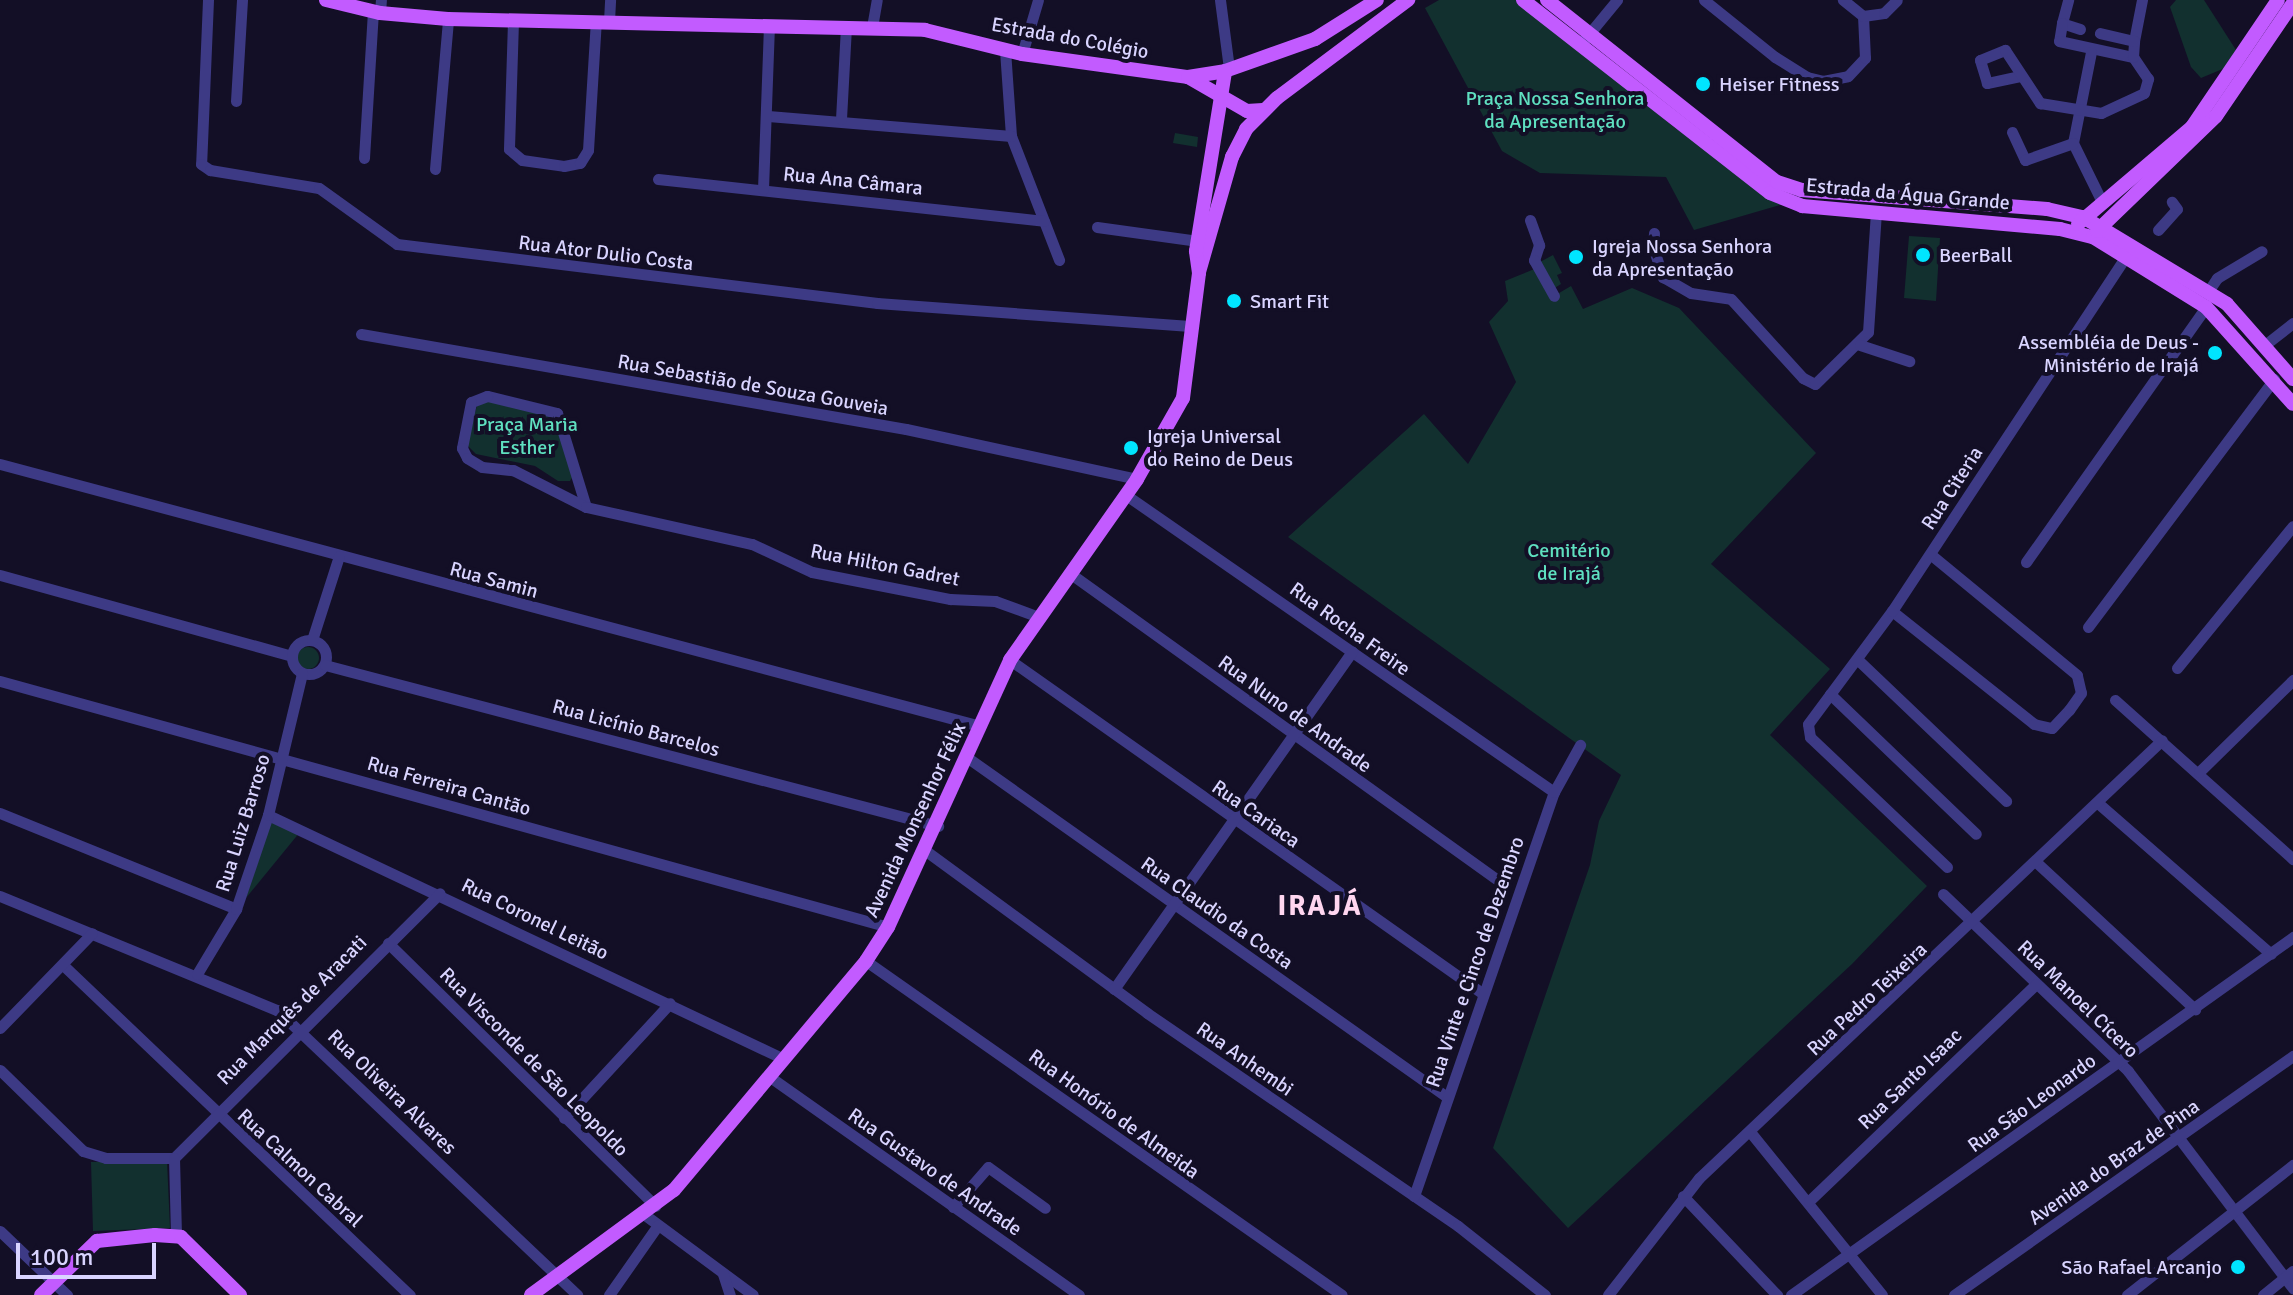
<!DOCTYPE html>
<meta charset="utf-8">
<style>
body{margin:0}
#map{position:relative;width:2293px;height:1295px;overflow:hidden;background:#130f26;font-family:Signika,sans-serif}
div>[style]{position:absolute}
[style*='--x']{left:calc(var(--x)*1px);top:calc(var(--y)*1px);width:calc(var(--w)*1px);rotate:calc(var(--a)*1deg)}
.green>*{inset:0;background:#12302f}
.round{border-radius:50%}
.minor>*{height:11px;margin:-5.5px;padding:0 5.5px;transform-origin:5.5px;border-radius:5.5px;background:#3d3a85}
.minor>.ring{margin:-5.5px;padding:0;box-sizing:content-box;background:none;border:11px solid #3d3a85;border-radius:50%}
.major>*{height:14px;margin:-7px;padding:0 7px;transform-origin:7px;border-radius:7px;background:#c25bff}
.dots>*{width:22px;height:22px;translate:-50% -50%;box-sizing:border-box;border:4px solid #130f26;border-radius:50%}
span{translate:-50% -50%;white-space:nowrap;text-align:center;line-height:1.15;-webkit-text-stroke:8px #130f26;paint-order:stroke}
.street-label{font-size:20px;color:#d9d4ff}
.poi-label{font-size:20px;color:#d9d4ff}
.left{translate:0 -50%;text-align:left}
.right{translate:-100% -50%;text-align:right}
.park-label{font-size:20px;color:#5fe0c0}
.district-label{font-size:28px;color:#ffd6f0;font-weight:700;letter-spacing:2px}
.scale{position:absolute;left:16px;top:1243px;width:140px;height:36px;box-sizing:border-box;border:4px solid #d9d4ff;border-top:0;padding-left:10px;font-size:24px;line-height:28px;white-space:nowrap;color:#d9d4ff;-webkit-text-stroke:6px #130f26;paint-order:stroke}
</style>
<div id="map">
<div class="green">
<div style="clip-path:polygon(1439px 0,1519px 0,1675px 128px,1787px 203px,1694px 230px,1666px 177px,1540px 173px,1502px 151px,1425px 8px)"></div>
<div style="clip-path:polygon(2176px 0,2204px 0,2236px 50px,2225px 68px,2201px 78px,2191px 67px,2170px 7px)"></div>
<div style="clip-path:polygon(1175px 133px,1198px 137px,1197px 147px,1173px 143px)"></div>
<div style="clip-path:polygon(1909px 236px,1940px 238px,1936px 301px,1904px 298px)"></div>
<div style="clip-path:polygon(1553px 255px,1562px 273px,1557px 275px,1561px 284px,1553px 289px,1540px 262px)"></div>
<div style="clip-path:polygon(1537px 268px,1554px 296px,1571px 286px,1583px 309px,1632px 288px,1679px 308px,1816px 453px,1711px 564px,1830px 669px,1770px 735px,1927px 886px,1852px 964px,1568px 1228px,1493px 1148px,1590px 865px,1599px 821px,1621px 775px,1288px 537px,1424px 414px,1468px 464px,1516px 382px,1489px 322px,1508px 301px,1505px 281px)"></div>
<div style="clip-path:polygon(486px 399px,558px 418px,576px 471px,570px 481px,558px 481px,535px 466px,476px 454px,467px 445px,478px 401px)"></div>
<div class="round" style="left:297px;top:647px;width:22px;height:22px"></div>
<div style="clip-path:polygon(271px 819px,300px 832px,246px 898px)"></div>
<div style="clip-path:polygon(167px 1161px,170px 1228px,93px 1231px,91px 1162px)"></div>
</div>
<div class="minor">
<div style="--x:208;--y:0;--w:164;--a:92.4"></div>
<div style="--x:201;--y:164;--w:11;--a:34"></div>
<div style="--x:210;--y:170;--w:110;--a:9.4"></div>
<div style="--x:319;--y:188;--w:96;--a:35.7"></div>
<div style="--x:397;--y:244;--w:484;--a:7"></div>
<div style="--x:877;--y:303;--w:317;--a:4.2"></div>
<div style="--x:1220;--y:0;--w:69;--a:82.5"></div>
<div style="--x:1704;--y:0;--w:91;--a:38.8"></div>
<div style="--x:1775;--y:57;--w:38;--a:32"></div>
<div style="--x:1807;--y:77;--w:16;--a:14"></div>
<div style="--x:1823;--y:81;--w:25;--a:-11"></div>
<div style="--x:1848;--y:76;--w:25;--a:-47"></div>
<div style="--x:1865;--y:58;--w:42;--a:-92.7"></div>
<div style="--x:1863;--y:16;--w:26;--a:-141"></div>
<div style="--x:380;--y:13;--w:13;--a:-86"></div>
<div style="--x:1863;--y:16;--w:21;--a:-8"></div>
<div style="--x:1884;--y:13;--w:18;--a:-45"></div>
<div style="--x:513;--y:21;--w:128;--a:91.8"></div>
<div style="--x:509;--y:149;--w:17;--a:40"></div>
<div style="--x:522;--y:160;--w:42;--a:8.1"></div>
<div style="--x:564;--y:166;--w:16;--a:-11"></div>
<div style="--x:580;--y:163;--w:15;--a:-58"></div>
<div style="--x:588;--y:150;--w:129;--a:-86.5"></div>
<div style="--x:609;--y:21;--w:21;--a:-87"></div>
<div style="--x:2062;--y:23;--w:24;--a:-75"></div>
<div style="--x:872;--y:27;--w:27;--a:-80"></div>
<div style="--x:2080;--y:29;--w:19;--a:-162"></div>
<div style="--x:2062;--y:23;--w:18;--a:99"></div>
<div style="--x:2059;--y:41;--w:76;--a:12.2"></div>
<div style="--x:1584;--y:40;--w:52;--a:-50.5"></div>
<div style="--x:2134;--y:41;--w:42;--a:-79"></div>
<div style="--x:1005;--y:50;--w:86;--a:86"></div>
<div style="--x:1011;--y:136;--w:133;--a:68.8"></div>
<div style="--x:2091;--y:52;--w:93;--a:101.2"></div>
<div style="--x:2073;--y:143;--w:64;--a:63.8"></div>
<div style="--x:1022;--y:54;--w:56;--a:-73.5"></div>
<div style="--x:2020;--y:76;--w:34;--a:168"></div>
<div style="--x:1987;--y:83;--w:24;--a:-107"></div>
<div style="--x:1980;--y:60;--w:27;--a:-22"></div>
<div style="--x:2005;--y:50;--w:64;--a:56.6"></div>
<div style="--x:2040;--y:103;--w:62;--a:9.3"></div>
<div style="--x:2101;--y:113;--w:47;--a:-24.9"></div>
<div style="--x:2144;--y:93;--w:15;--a:-74"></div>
<div style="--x:2148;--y:79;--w:27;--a:-124"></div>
<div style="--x:2133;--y:57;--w:16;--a:-86"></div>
<div style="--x:2134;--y:41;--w:35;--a:-167"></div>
<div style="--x:236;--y:101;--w:101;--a:-86.6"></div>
<div style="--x:768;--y:116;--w:244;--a:4.7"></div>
<div style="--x:841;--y:119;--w:92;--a:-86.9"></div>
<div style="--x:2012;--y:132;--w:31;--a:65"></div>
<div style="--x:2025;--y:160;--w:51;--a:-19.5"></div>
<div style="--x:364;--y:158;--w:147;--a:-86.5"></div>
<div style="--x:435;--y:169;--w:151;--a:-85"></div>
<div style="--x:658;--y:179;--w:388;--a:6.2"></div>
<div style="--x:763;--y:189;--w:164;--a:-87.9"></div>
<div style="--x:1530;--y:220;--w:27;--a:70"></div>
<div style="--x:1539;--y:245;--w:16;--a:108"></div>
<div style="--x:1534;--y:260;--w:41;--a:60.9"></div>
<div style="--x:1097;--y:227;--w:102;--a:7.9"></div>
<div style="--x:2158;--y:230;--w:28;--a:-48"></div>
<div style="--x:2177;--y:209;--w:9;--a:-126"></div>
<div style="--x:1654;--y:233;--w:14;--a:94"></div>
<div style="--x:1653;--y:247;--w:32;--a:72"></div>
<div style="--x:1663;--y:277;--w:32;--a:30"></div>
<div style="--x:1691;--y:293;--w:40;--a:8.5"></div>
<div style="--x:1731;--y:299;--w:107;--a:47.7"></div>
<div style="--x:1803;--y:378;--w:13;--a:27"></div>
<div style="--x:1815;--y:384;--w:74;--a:-44.5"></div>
<div style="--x:1868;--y:332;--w:121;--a:-86.2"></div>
<div style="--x:2209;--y:290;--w:14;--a:-56"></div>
<div style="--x:2217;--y:278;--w:52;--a:-31"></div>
<div style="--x:361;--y:334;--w:553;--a:9.89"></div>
<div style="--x:906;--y:429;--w:236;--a:12.2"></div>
<div style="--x:2266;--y:344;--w:34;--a:-38"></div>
<div style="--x:1860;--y:345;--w:52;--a:18.1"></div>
<div style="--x:0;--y:464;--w:1014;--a:14.97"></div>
<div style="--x:1126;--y:495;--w:521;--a:34.76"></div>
<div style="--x:586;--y:507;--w:98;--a:-107.1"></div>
<div style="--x:557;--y:413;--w:72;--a:-166.3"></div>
<div style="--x:487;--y:396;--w:17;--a:159"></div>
<div style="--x:471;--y:402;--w:47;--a:101.1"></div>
<div style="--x:462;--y:448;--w:11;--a:63"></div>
<div style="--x:467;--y:458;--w:17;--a:31"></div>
<div style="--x:482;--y:467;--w:31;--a:6"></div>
<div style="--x:513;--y:470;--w:82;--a:26.9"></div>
<div style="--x:586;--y:507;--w:170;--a:12.6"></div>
<div style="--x:752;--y:544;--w:66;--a:25"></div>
<div style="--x:812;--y:572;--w:141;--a:11.1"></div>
<div style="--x:950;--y:599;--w:45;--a:2.5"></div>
<div style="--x:995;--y:601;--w:47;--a:20"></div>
<div style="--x:2026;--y:562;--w:312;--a:-54.8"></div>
<div style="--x:1071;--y:574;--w:527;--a:35.65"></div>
<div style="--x:0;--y:575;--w:303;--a:15.5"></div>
<div style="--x:1892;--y:611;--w:181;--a:38.5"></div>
<div style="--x:2034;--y:724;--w:18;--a:13"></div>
<div style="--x:2052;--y:728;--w:25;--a:-47"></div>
<div style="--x:2069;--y:710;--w:21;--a:-55"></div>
<div style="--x:2081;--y:693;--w:18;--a:-103"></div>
<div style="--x:2077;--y:675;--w:190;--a:-140.5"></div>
<div style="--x:2088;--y:627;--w:310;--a:-53.1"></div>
<div class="ring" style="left:292px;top:640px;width:23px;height:23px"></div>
<div style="--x:312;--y:640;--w:88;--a:-72.2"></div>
<div style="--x:1857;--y:659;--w:206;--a:43.6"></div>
<div style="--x:1010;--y:660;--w:578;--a:35.2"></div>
<div style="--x:325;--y:665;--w:634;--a:14.72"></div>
<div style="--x:2177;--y:668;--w:183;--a:-50.8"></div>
<div style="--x:0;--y:681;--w:921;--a:15.48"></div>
<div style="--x:1830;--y:694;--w:202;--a:43.8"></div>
<div style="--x:2115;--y:700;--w:239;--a:41.8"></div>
<div style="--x:968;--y:758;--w:587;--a:35.29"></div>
<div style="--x:2199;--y:772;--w:132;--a:-44.4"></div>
<div style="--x:2099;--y:804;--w:228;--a:41.1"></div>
<div style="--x:0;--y:813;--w:255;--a:22.1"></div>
<div style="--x:268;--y:815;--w:571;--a:25.31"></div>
<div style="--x:926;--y:851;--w:274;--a:36.2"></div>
<div style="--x:1147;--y:1013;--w:377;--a:34.4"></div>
<div style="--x:1458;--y:1226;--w:111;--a:38.4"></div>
<div style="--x:2036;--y:862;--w:217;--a:42.8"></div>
<div style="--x:1947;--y:867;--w:189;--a:-136.5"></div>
<div style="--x:1810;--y:737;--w:13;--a:-99"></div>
<div style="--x:1808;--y:724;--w:141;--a:-53.4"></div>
<div style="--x:1892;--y:611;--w:425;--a:-56.6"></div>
<div style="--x:1943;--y:894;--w:256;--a:43.7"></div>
<div style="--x:2128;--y:1071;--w:273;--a:52.8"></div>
<div style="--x:0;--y:896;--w:300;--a:22.4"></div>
<div style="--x:277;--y:1010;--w:414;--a:43.5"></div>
<div style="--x:388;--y:943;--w:375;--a:44.5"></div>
<div style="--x:866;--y:961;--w:581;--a:35.06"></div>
<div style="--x:63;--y:965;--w:479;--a:43.6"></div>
<div style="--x:197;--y:974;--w:76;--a:-59"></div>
<div style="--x:236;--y:909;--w:99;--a:-71.2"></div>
<div style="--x:268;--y:815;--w:146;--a:-76.5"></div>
<div style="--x:1114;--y:989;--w:413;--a:-54.8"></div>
<div style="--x:0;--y:1028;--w:132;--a:-45.9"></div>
<div style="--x:0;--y:1070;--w:116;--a:44.3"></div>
<div style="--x:83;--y:1151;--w:24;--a:17"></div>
<div style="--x:106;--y:1158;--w:68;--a:0"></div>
<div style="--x:770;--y:1077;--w:378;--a:35.2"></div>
<div style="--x:564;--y:1118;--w:156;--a:-47.3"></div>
<div style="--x:1751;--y:1133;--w:208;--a:51"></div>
<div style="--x:174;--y:1158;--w:375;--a:-44.9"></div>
<div style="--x:174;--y:1158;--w:78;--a:88.5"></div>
<div style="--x:1414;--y:1196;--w:428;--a:-70.9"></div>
<div style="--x:1554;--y:792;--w:54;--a:-61"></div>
<div style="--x:1683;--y:1196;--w:137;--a:46.5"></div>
<div style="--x:1809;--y:1201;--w:314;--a:-43.7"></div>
<div style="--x:953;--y:1207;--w:53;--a:-48.8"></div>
<div style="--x:988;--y:1167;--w:70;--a:35.7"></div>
<div style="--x:645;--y:1215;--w:134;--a:36.5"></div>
<div style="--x:0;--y:1231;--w:93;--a:43.7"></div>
<div style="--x:723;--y:1274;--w:22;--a:72"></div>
<div style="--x:609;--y:1295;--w:85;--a:-55"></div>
<div style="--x:1608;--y:1295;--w:148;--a:-52.1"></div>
<div style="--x:1699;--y:1178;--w:637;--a:-43.41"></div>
<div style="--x:1791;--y:1295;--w:617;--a:-35.49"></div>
<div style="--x:1954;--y:1295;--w:415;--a:-35.2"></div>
<div style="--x:2127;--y:1295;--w:211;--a:-38.1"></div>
<div style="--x:2263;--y:1295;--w:38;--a:-39"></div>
</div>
<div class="major">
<div style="--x:326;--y:0;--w:56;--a:13.5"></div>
<div style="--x:380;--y:13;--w:68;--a:5"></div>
<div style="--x:448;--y:19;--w:477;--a:1.3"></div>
<div style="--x:925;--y:30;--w:100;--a:13.9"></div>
<div style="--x:1022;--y:54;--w:168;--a:7.9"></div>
<div style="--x:1188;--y:77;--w:68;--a:30"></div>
<div style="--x:1247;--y:111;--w:16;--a:-4"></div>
<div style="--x:1523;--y:0;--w:313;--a:38"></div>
<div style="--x:1770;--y:193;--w:35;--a:22"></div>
<div style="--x:1802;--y:206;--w:259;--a:5.1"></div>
<div style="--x:2060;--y:229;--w:34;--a:14"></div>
<div style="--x:2093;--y:237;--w:133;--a:31.8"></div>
<div style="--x:2206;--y:307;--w:130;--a:48.1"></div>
<div style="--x:1547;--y:0;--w:293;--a:38.4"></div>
<div style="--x:1777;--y:182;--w:25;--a:18"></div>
<div style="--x:1801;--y:190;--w:247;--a:4.4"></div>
<div style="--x:2047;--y:209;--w:37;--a:13"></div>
<div style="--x:2083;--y:217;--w:168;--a:31.1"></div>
<div style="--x:2227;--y:304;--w:100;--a:48.7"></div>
<div style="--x:1188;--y:77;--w:37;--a:-9"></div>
<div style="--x:1225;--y:71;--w:96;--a:-19.6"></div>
<div style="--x:1315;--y:39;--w:73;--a:-32.2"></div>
<div style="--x:2078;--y:224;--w:150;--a:-40.4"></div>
<div style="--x:2192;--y:127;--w:153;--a:-55.9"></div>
<div style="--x:2097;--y:231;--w:165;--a:-44"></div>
<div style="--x:2216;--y:116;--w:137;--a:-55.7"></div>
<div style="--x:1199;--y:272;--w:120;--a:-74"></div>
<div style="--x:1232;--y:157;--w:31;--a:-63"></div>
<div style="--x:1246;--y:129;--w:44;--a:-45"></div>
<div style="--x:1277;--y:98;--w:164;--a:-36.8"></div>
<div style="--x:41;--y:1295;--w:78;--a:-44"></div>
<div style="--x:97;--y:1241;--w:58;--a:-5.9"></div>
<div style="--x:155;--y:1235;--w:26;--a:4"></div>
<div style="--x:181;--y:1237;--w:83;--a:44.5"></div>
<div style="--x:531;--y:1295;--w:177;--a:-36.3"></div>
<div style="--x:674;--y:1190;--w:299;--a:-50"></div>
<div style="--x:866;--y:961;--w:40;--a:-57.1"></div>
<div style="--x:888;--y:927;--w:294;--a:-65.4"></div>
<div style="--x:1010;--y:660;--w:221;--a:-54.9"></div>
<div style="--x:1137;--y:479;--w:93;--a:-60.4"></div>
<div style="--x:1183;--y:398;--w:126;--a:-82.7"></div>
<div style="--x:1199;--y:273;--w:22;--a:-98"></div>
<div style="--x:1196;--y:251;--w:182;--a:-80.8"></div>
</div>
<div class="dots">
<div style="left:1703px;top:84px;background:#00e5ff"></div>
<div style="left:1923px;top:255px;background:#00e5ff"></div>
<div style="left:1576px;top:257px;background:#00e5ff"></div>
<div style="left:1234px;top:301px;background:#00e5ff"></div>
<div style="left:2215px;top:353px;background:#00e5ff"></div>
<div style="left:1131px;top:448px;background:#00e5ff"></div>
<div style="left:2238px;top:1267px;background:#00e5ff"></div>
</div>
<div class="street-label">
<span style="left:1070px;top:38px;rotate:10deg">Estrada do Colégio</span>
<span style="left:853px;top:181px;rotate:6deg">Rua Ana Câmara</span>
<span style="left:1908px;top:194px;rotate:5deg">Estrada da Água Grande</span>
<span style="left:606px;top:253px;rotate:7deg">Rua Ator Dulio Costa</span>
<span style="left:753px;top:385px;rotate:10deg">Rua Sebastião de Souza Gouveia</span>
<span style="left:1952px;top:488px;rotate:-57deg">Rua Citeria</span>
<span style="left:885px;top:565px;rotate:11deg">Rua Hilton Gadret</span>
<span style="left:494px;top:580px;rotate:15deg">Rua Samin</span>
<span style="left:1350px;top:629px;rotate:36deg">Rua Rocha Freire</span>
<span style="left:1295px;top:714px;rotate:36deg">Rua Nuno de Andrade</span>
<span style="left:636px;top:728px;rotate:15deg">Rua Licínio Barcelos</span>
<span style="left:449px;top:786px;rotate:16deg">Rua Ferreira Cantão</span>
<span style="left:1256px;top:814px;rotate:35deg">Rua Cariaca</span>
<span style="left:915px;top:820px;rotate:-65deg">Avenida Monsenhor Félix</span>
<span style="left:243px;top:823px;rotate:-73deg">Rua Luiz Barroso</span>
<span style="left:1217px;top:913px;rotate:35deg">Rua Claudio da Costa</span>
<span style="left:535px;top:919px;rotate:26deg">Rua Coronel Leitão</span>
<span style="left:1475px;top:962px;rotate:-71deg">Rua Vinte e Cinco de Dezembro</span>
<span style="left:1867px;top:999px;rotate:-43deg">Rua Pedro Teixeira</span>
<span style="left:2078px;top:999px;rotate:44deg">Rua Manoel Cícero</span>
<span style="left:292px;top:1010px;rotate:-45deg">Rua Marquês de Aracati</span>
<span style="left:1245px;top:1059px;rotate:35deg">Rua Anhembi</span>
<span style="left:534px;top:1062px;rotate:45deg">Rua Visconde de São Leopoldo</span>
<span style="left:1910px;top:1079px;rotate:-44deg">Rua Santo Isaac</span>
<span style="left:392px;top:1092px;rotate:44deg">Rua Oliveira Alvares</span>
<span style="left:2032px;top:1103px;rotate:-36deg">Rua São Leonardo</span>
<span style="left:1114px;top:1114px;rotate:36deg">Rua Honório de Almeida</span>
<span style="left:2114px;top:1162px;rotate:-35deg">Avenida do Braz de Pina</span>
<span style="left:300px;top:1168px;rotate:43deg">Rua Calmon Cabral</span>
<span style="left:935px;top:1172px;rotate:35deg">Rua Gustavo de Andrade</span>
</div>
<div class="poi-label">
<span class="left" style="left:1719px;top:84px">Heiser Fitness</span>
<span class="left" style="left:1592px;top:258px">Igreja Nossa Senhora<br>da Apresentação</span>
<span class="left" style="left:1939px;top:255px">BeerBall</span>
<span class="left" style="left:1250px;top:301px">Smart Fit</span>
<span class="right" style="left:2199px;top:354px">Assembléia de Deus -<br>Ministério de Irajá</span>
<span class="left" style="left:1147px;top:448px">Igreja Universal<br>do Reino de Deus</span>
<span class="right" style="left:2222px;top:1267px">São Rafael Arcanjo</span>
</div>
<div class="park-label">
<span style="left:1555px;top:110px">Praça Nossa Senhora<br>da Apresentação</span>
<span style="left:527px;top:436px">Praça Maria<br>Esther</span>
<span style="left:1569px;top:562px">Cemitério<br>de Irajá</span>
</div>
<div class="district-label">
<span style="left:1320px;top:906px">IRAJÁ</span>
</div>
<div class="scale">100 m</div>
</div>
